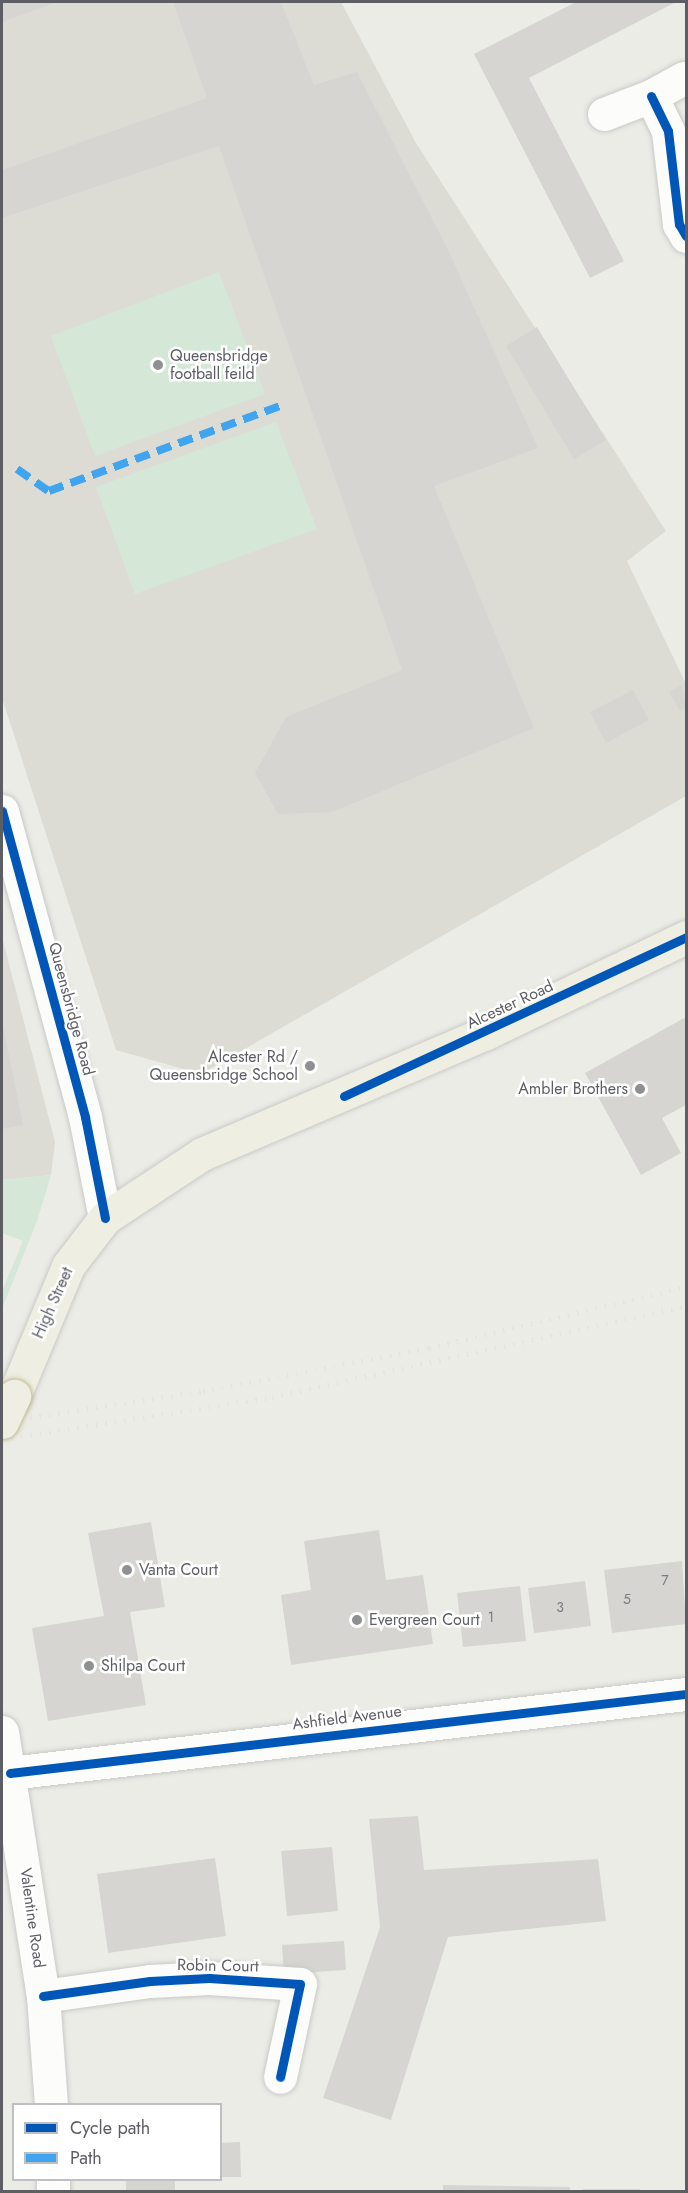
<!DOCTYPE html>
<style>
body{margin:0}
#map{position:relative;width:688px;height:2193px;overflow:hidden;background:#ecece7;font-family:Jost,sans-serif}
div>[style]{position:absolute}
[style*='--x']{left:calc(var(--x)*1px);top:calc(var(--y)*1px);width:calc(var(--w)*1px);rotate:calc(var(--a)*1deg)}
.education>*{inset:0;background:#dcdcd5}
.green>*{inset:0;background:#d5e7d6}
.building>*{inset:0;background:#d6d5d2}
.roads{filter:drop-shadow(0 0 2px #c9c9c7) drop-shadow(0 0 2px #c9c9c7)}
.minor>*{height:33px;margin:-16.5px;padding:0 16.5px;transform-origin:16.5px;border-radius:16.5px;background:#fcfcfb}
.highway>*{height:33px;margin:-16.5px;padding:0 16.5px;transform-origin:16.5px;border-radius:16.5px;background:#efeee2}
.rail>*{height:4.5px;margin-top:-2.25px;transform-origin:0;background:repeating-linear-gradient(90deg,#e4e4e4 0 1.5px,transparent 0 9.5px)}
.bridges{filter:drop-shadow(0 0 2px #c1bc97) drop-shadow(0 0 2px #c1bc97)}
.highway-bridge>*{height:33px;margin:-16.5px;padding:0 16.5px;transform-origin:16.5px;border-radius:16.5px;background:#efeee2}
.quiet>*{height:8px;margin-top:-4px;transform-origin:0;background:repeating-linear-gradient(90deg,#40a5ee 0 15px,transparent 0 23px)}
.cycleway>*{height:9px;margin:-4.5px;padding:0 4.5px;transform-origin:4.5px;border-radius:4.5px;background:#0057b8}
.dots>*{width:16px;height:16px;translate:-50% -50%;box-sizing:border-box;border:3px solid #fff;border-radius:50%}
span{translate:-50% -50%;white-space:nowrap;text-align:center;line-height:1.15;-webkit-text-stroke:5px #fff;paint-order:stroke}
.number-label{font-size:14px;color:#7c7c80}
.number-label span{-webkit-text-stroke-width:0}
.poi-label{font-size:16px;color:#5d5e64}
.left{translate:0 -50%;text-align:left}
.right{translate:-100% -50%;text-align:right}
.street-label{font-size:16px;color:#5d5e64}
.frame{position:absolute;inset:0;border:3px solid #5d5e64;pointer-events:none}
.legend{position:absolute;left:12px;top:2103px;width:210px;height:78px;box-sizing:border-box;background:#fff;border:2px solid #bebfc1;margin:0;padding:8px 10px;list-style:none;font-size:18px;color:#5d5e64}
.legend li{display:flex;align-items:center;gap:12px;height:30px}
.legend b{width:30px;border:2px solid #bebfc1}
</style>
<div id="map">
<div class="education">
<div style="clip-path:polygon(2px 2px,341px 2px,416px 143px,666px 531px,627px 561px,686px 684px,686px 796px,201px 1074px,116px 1050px,2px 698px)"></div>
<div style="clip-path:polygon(2px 937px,55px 1142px,51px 1175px,2px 1180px)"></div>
</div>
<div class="green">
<div style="clip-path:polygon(219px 272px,265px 394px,95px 456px,51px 336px)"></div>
<div style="clip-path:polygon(276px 422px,317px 529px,135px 594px,96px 487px)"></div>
<div style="clip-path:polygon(51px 1175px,37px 1221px,2px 1309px,2px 1291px,23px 1241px,2px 1233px,2px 1180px)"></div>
</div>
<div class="building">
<div style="clip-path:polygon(2px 2px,57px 2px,2px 22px)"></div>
<div style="clip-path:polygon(173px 2px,281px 2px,314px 85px,357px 72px,448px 250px,538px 448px,434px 486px,534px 728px,332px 812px,278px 814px,255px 773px,286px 717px,402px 670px,219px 146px,2px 218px,2px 170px,207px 98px)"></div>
<div style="clip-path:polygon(576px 2px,676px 2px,529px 78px,624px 261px,590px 278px,474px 54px)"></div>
<div style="clip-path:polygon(537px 327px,606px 440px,574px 459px,506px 346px)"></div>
<div style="clip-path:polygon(682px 685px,686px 708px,680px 711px,669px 692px)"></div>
<div style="clip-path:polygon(633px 690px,649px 720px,606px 743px,590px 712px)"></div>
<div style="clip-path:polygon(686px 1017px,686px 1105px,662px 1118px,681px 1153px,641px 1175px,585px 1073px)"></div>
<div style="clip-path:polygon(3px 1026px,23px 1125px,2px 1129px,2px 1026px)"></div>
<div style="clip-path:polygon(151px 1522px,165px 1607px,130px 1612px,146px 1705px,48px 1721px,32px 1628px,104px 1616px,88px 1533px)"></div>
<div style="clip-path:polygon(379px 1530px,386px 1580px,423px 1575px,433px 1644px,291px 1665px,281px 1595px,311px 1590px,304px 1541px)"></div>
<div style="clip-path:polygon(682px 1561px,686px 1624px,612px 1633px,604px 1570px)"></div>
<div style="clip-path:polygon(585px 1581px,591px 1626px,534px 1633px,528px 1588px)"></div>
<div style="clip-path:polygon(520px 1586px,526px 1641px,463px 1647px,457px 1593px)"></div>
<div style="clip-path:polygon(418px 1816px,424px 1870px,598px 1859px,606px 1921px,448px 1937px,391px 2120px,323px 2098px,380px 1927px,369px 1819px)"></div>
<div style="clip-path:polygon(332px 1847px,338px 1911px,287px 1916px,281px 1851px)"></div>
<div style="clip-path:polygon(215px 1858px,226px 1936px,108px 1953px,97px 1874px)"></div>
<div style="clip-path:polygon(344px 1941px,346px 1970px,284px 1974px,282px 1945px)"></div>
<div style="clip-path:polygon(240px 2142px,241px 2177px,220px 2177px,220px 2143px)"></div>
<div style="clip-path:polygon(126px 2180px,175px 2180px,175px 2192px,126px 2192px)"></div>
<div style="clip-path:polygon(443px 2185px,570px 2187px,570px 2192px,443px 2192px)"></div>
<div style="clip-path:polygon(583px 2189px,640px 2189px,640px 2192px,583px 2192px)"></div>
</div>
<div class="roads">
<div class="minor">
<div style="--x:651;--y:96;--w:39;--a:64"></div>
<div style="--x:668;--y:131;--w:94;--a:83.3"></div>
<div style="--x:679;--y:224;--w:14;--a:60"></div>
<div style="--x:604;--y:114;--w:50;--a:-21"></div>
<div style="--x:651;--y:96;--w:37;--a:-29"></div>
<div style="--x:2;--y:811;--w:317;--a:74.8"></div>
<div style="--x:85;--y:1117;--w:103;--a:78.8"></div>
<div style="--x:2;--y:1732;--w:267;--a:81.2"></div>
<div style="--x:43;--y:1996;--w:108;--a:85.8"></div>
<div style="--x:10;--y:1773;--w:681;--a:-6.67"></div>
<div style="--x:43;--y:1996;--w:108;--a:-8"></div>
<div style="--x:150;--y:1981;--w:59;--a:-2.9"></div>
<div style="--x:209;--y:1978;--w:91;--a:3.8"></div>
<div style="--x:300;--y:1984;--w:95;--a:102.1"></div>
<div style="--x:53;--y:2180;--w:12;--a:90"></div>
</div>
<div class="highway">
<div style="--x:14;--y:1396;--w:141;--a:-67.4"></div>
<div style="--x:68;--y:1266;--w:61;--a:-52.4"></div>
<div style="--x:105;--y:1218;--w:116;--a:-33.4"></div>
<div style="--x:202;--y:1154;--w:309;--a:-23.1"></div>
<div style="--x:486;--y:1033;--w:222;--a:-25.6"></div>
</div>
</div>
<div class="rail">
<div style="--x:2;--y:1422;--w:203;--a:-8.8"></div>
<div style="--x:203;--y:1391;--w:230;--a:-10.8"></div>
<div style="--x:429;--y:1348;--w:264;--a:-13.4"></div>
<div style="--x:2;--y:1439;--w:273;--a:-8.8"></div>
<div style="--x:272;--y:1397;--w:424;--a:-12.4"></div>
</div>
<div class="bridges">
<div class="highway-bridge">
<div style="--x:2;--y:1422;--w:29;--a:-65"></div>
</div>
</div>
<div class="quiet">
<div style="--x:17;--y:469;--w:39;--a:35"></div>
<div style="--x:49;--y:491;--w:252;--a:-20.2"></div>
</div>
<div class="cycleway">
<div style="--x:651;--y:96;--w:39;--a:64"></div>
<div style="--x:668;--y:131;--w:94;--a:83.3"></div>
<div style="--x:679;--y:224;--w:14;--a:60"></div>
<div style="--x:2;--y:811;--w:317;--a:74.8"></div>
<div style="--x:85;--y:1117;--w:103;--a:78.8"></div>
<div style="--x:344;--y:1096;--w:377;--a:-24.9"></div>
<div style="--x:10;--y:1773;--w:681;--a:-6.67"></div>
<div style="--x:43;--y:1996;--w:108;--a:-8"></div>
<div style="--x:150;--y:1981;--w:59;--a:-2.9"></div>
<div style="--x:209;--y:1978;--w:91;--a:3.8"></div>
<div style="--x:300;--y:1984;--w:95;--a:102.1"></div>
</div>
<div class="dots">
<div style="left:158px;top:365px;background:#8f9092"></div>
<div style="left:310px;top:1066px;background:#8f9092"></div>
<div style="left:640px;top:1089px;background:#8f9092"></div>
<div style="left:127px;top:1570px;background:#8f9092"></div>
<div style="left:357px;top:1620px;background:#8f9092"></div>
<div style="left:89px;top:1666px;background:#8f9092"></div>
</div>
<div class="number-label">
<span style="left:665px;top:1580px">7</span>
<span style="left:627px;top:1599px">5</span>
<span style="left:560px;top:1607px">3</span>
<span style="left:491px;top:1617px">1</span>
</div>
<div class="poi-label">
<span class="left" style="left:170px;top:365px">Queensbridge<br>football feild</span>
<span class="right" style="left:298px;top:1066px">Alcester Rd /<br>Queensbridge School</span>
<span class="right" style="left:628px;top:1089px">Ambler Brothers</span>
<span class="left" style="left:139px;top:1570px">Vanta Court</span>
<span class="left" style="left:369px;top:1620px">Evergreen Court</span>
<span class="left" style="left:101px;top:1666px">Shilpa Court</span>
</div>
<div class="street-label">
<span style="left:510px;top:1005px;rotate:-25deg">Alcester Road</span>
<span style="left:71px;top:1009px;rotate:75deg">Queensbridge Road</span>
<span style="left:53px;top:1303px;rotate:-66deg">High Street</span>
<span style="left:347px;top:1718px;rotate:-7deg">Ashfield Avenue</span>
<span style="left:32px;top:1918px;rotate:82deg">Valentine Road</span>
<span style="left:218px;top:1966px;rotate:1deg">Robin Court</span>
</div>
<div class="frame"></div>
<ul class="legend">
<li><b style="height:8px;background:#0057b8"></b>Cycle path</li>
<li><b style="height:8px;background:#40a5ee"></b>Path</li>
</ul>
</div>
